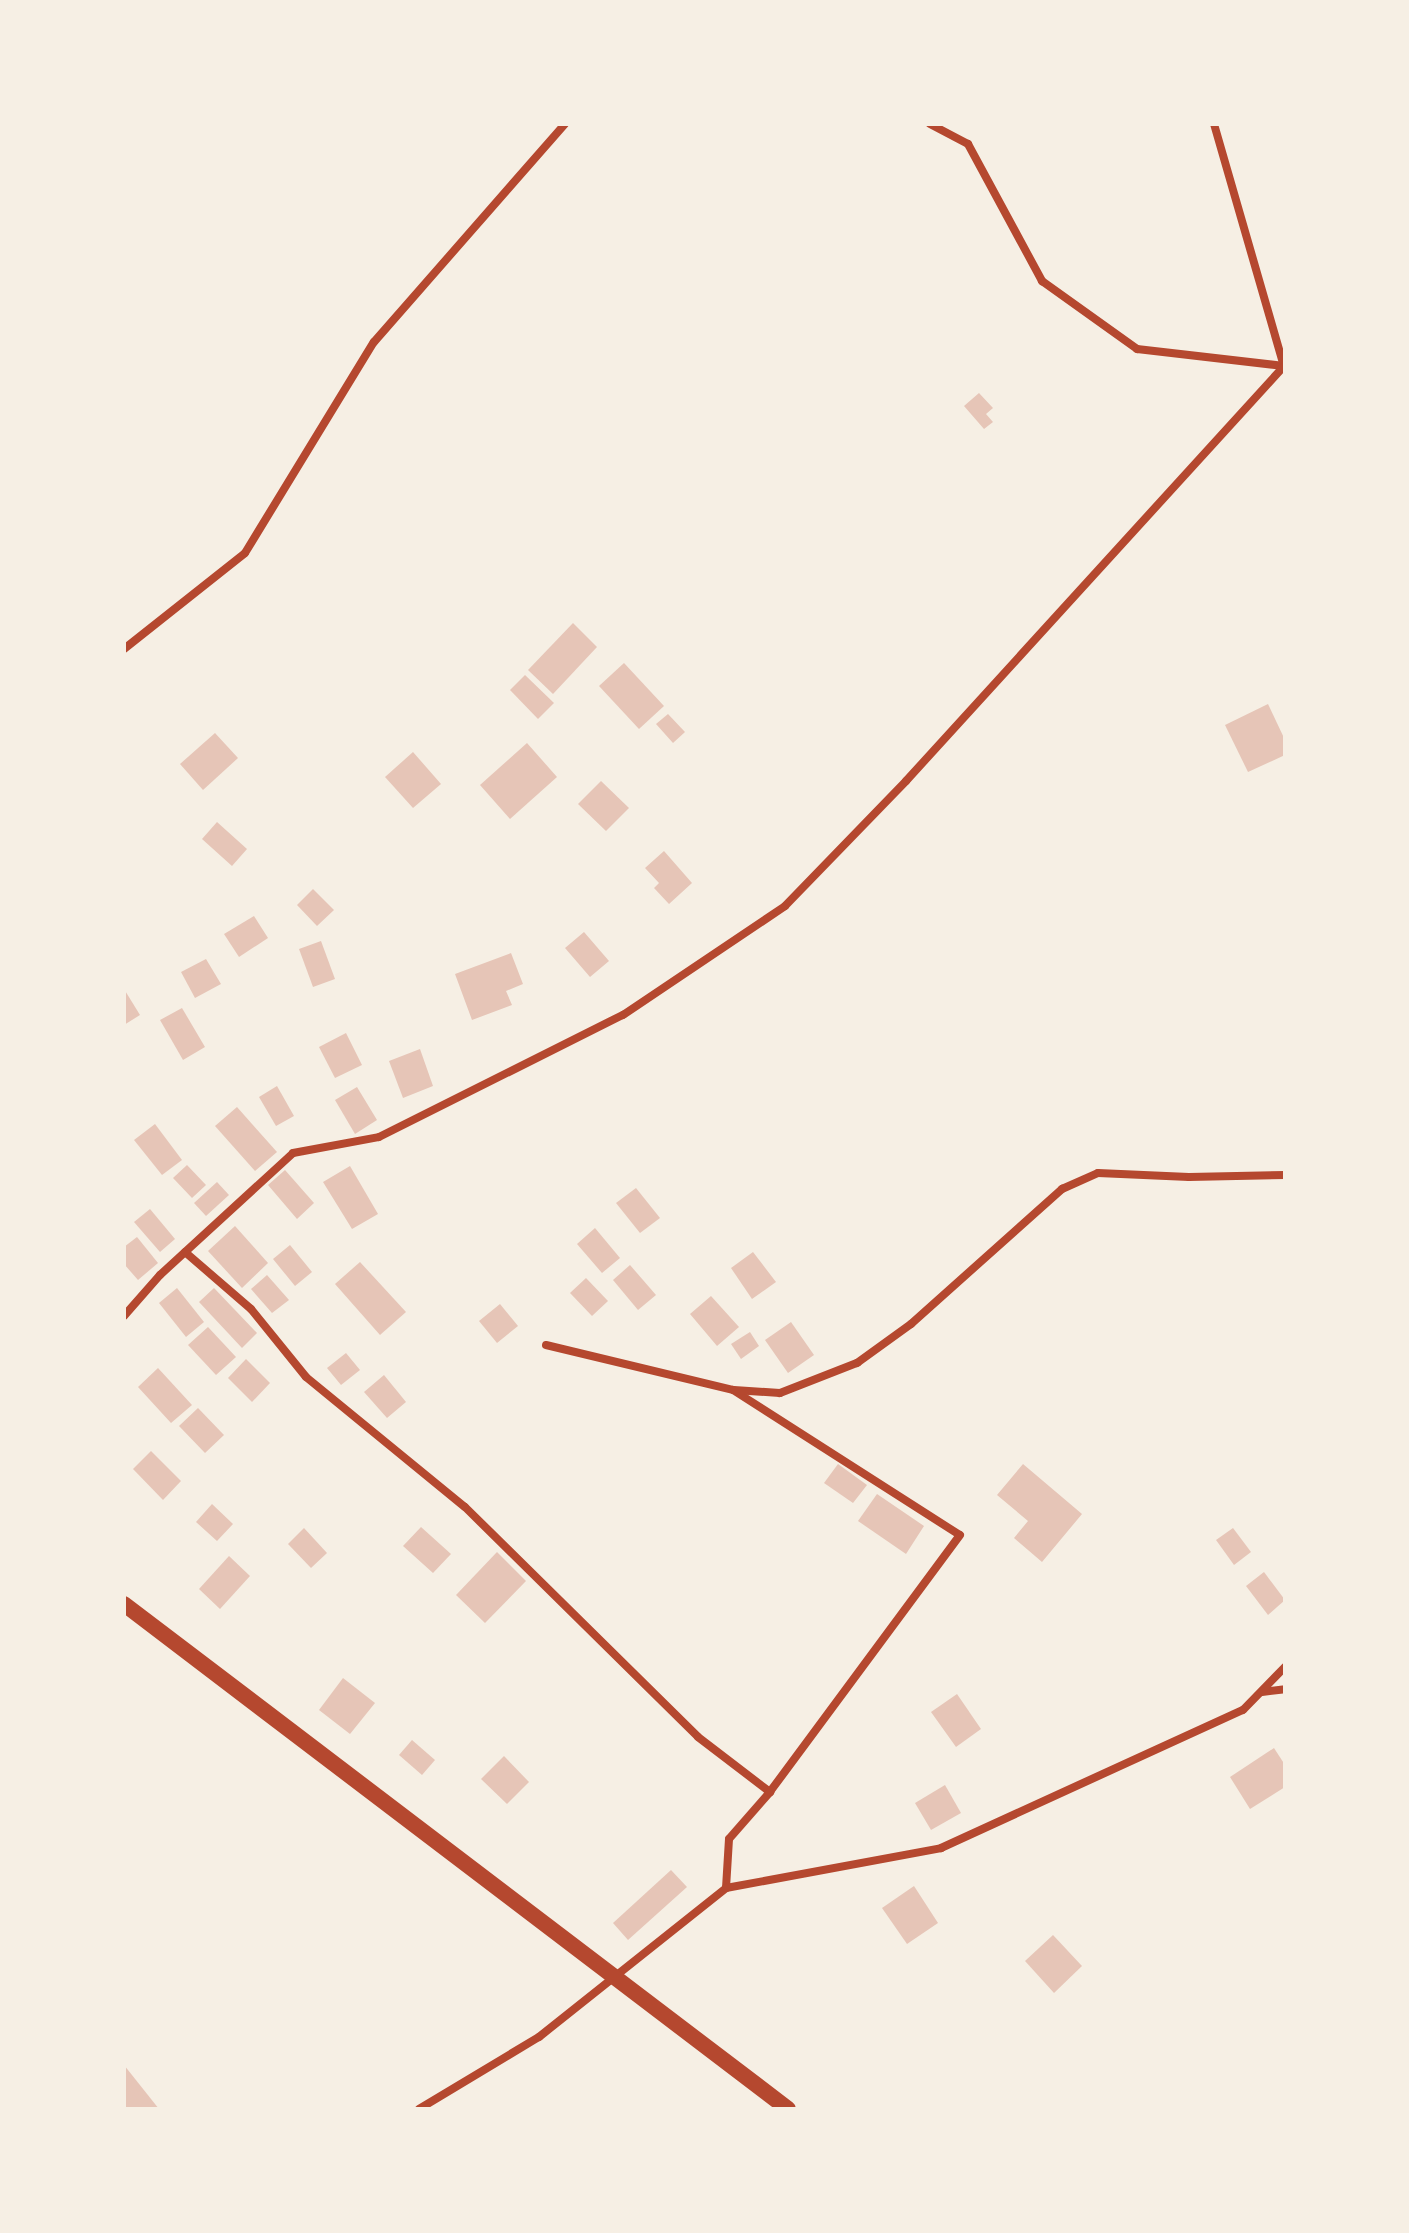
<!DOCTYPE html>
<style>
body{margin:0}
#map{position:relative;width:1409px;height:2233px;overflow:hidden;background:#f6efe4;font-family:"Sofia Sans Condensed",sans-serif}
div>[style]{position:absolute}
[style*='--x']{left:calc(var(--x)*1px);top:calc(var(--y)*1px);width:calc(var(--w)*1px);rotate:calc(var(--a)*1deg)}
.building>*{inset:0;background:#e6c5b7}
.minor>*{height:8px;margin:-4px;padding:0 4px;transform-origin:4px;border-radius:4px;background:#b5482f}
.secondary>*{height:16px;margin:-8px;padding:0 8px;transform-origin:8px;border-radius:8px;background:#b5482f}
span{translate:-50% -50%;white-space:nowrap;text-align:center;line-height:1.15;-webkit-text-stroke:8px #f6efe4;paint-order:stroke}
.frame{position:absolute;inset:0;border:126px solid #f6efe4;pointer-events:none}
</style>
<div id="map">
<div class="building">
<div style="clip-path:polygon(979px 393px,993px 408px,986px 414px,993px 422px,984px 429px,964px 406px)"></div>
<div style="clip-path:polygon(573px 623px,597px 647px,553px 694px,528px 670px)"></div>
<div style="clip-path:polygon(624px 663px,664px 706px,639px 729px,599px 686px)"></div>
<div style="clip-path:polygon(525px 675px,554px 703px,538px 719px,510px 690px)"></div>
<div style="clip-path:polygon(1268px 704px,1285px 740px,1285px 755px,1248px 772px,1225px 725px)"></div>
<div style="clip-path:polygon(668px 714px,685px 732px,673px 743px,656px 724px)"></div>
<div style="clip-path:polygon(215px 733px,238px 758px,203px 790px,180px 764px)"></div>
<div style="clip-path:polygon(527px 743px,557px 777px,510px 819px,480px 785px)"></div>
<div style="clip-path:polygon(413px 752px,441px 784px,413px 808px,385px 777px)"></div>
<div style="clip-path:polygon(601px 781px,629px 808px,606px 831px,578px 804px)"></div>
<div style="clip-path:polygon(217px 822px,247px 849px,232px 866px,202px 839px)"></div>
<div style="clip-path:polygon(664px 851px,692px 883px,669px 904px,654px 888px,659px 883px,645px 868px)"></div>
<div style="clip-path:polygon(313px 889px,334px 910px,317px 926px,297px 905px)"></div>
<div style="clip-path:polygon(254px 916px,268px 938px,239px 957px,224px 934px)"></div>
<div style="clip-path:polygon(584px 932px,609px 961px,590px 977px,565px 948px)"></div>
<div style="clip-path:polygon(321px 941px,335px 979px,313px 987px,299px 949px)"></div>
<div style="clip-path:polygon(511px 953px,523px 984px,506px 991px,512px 1005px,472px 1020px,455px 974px)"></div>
<div style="clip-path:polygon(206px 959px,221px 984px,195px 998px,181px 972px)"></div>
<div style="clip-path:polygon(124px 989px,140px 1015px,124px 1025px)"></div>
<div style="clip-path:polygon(182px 1008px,205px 1047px,183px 1060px,160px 1020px)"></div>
<div style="clip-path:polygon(346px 1033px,362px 1065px,335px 1078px,319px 1047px)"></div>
<div style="clip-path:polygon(420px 1049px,433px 1086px,403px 1098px,389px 1061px)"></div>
<div style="clip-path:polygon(277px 1086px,294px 1116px,276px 1126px,259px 1097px)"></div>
<div style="clip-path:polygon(357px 1087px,377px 1120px,355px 1134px,335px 1100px)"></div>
<div style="clip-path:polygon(237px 1107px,277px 1152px,255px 1171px,215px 1126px)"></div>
<div style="clip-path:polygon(155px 1124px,182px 1160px,162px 1175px,134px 1140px)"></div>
<div style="clip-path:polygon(187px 1165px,206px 1185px,192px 1198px,173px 1178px)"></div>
<div style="clip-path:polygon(350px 1166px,378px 1214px,352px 1229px,323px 1182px)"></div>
<div style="clip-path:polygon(285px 1170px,314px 1203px,297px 1219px,268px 1185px)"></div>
<div style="clip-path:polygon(217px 1182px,229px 1195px,206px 1216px,194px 1203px)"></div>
<div style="clip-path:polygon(636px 1188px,660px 1218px,640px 1233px,616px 1203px)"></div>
<div style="clip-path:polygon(150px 1209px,175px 1239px,160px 1252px,134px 1222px)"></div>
<div style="clip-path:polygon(235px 1226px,268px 1263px,242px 1288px,208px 1251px)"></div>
<div style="clip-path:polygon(595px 1228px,620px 1258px,602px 1273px,577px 1244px)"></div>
<div style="clip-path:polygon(137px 1237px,158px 1263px,138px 1280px,124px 1264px,124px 1247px)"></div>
<div style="clip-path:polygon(290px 1245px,312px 1272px,295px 1286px,273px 1259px)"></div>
<div style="clip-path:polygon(753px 1252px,776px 1282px,752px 1299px,731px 1268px)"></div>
<div style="clip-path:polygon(360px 1262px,406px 1312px,380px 1335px,335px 1284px)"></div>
<div style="clip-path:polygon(630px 1265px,656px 1295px,638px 1310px,613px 1280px)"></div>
<div style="clip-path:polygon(267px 1275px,289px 1300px,272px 1313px,251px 1289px)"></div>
<div style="clip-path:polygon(586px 1278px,608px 1301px,592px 1316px,570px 1293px)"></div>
<div style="clip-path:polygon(177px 1288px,204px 1322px,186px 1337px,159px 1303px)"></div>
<div style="clip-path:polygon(214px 1288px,257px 1333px,242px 1348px,199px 1302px)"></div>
<div style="clip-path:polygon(711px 1296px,739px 1327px,717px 1346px,690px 1314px)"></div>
<div style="clip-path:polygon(500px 1304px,518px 1326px,497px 1343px,479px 1321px)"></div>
<div style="clip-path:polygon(791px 1322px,814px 1355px,788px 1373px,765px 1340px)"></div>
<div style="clip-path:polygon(208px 1327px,236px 1357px,216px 1375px,188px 1345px)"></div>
<div style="clip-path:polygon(750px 1332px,759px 1346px,741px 1359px,731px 1344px)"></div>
<div style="clip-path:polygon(346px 1353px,360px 1370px,341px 1385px,327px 1368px)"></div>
<div style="clip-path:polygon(246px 1359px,270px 1383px,252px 1402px,228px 1378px)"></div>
<div style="clip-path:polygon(158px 1368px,192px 1405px,171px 1423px,138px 1387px)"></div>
<div style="clip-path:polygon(384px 1375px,406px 1402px,387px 1418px,364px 1392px)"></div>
<div style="clip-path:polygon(198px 1408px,224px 1435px,205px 1453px,179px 1426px)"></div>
<div style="clip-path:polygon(151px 1451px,181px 1481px,163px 1500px,133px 1469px)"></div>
<div style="clip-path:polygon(838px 1464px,867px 1485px,853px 1503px,824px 1483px)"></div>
<div style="clip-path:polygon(1023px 1464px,1082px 1514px,1042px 1562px,1014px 1538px,1028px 1521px,997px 1495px)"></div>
<div style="clip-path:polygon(877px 1494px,924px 1526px,906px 1554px,858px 1521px)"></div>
<div style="clip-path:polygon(212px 1504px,233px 1524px,217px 1541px,196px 1522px)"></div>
<div style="clip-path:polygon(421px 1527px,451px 1554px,433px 1573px,403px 1546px)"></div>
<div style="clip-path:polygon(304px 1528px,327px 1553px,311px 1568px,288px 1544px)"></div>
<div style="clip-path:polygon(1233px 1528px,1251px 1552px,1234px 1565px,1216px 1540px)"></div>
<div style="clip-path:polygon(497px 1552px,526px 1581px,485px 1623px,456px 1595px)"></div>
<div style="clip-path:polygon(229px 1556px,250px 1576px,220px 1609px,199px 1589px)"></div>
<div style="clip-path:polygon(1264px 1572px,1285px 1600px,1268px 1615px,1246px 1586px)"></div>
<div style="clip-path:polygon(343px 1678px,375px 1703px,350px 1734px,319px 1710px)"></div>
<div style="clip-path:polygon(957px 1694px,981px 1729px,956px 1747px,931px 1712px)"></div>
<div style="clip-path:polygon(412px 1740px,435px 1760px,422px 1775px,399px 1755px)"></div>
<div style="clip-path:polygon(1274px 1748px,1285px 1765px,1285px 1787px,1250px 1809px,1230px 1777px)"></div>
<div style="clip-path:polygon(504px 1756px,529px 1782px,507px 1804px,481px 1779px)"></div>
<div style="clip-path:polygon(945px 1785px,961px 1813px,931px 1830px,915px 1803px)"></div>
<div style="clip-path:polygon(671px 1870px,687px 1887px,628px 1940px,613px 1923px)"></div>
<div style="clip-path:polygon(914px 1886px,938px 1923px,907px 1944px,882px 1908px)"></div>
<div style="clip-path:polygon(1053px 1935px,1082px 1966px,1054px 1993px,1025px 1961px)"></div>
<div style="clip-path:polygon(124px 2065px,159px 2109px,124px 2109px)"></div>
</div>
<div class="minor">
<div style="--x:930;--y:124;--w:43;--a:27.8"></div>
<div style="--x:968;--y:144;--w:156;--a:61.6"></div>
<div style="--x:1042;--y:281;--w:117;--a:35.6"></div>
<div style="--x:1137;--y:349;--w:148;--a:6.6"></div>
<div style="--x:1214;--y:124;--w:252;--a:73.9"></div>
<div style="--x:124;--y:649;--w:154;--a:-38.4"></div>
<div style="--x:245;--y:553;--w:247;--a:-58.6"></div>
<div style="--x:374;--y:342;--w:290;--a:-48.8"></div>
<div style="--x:185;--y:1252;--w:87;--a:40.8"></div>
<div style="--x:251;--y:1309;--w:87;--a:51"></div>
<div style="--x:306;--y:1377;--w:205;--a:39.3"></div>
<div style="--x:465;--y:1507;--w:327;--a:44.6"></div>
<div style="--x:698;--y:1737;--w:91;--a:37.4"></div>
<div style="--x:770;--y:1792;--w:62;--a:131.1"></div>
<div style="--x:729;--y:1839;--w:49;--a:93.5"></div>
<div style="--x:124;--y:1316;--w:55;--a:-48.7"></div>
<div style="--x:160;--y:1275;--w:180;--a:-42.5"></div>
<div style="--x:293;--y:1153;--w:87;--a:-10.5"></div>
<div style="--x:379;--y:1137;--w:273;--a:-26.6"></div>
<div style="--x:623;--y:1015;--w:195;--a:-33.9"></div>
<div style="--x:785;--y:906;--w:174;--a:-45.9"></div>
<div style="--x:906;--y:781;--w:563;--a:-47.66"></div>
<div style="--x:546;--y:1345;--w:192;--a:13.5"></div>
<div style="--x:733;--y:1390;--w:269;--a:32.6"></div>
<div style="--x:960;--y:1535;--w:320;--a:126.5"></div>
<div style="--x:734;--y:1390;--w:46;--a:3.7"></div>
<div style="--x:780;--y:1393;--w:83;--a:-21.3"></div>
<div style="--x:857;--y:1363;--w:67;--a:-35.8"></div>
<div style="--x:911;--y:1324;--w:203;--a:-41.8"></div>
<div style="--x:1062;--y:1189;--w:39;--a:-24"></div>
<div style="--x:1098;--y:1173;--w:91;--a:2.5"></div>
<div style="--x:1189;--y:1177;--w:96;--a:-1.2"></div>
<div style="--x:1262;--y:1692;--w:23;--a:-7"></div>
<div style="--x:419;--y:2109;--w:140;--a:-31"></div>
<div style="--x:539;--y:2037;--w:239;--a:-38.5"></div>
<div style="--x:726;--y:1888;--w:219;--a:-10.5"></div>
<div style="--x:941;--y:1848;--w:332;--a:-24.6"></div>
<div style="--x:1243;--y:1710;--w:60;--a:-45.7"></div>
</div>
<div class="secondary">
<div style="--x:124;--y:1604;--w:834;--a:37.25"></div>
</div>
<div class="frame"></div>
</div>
